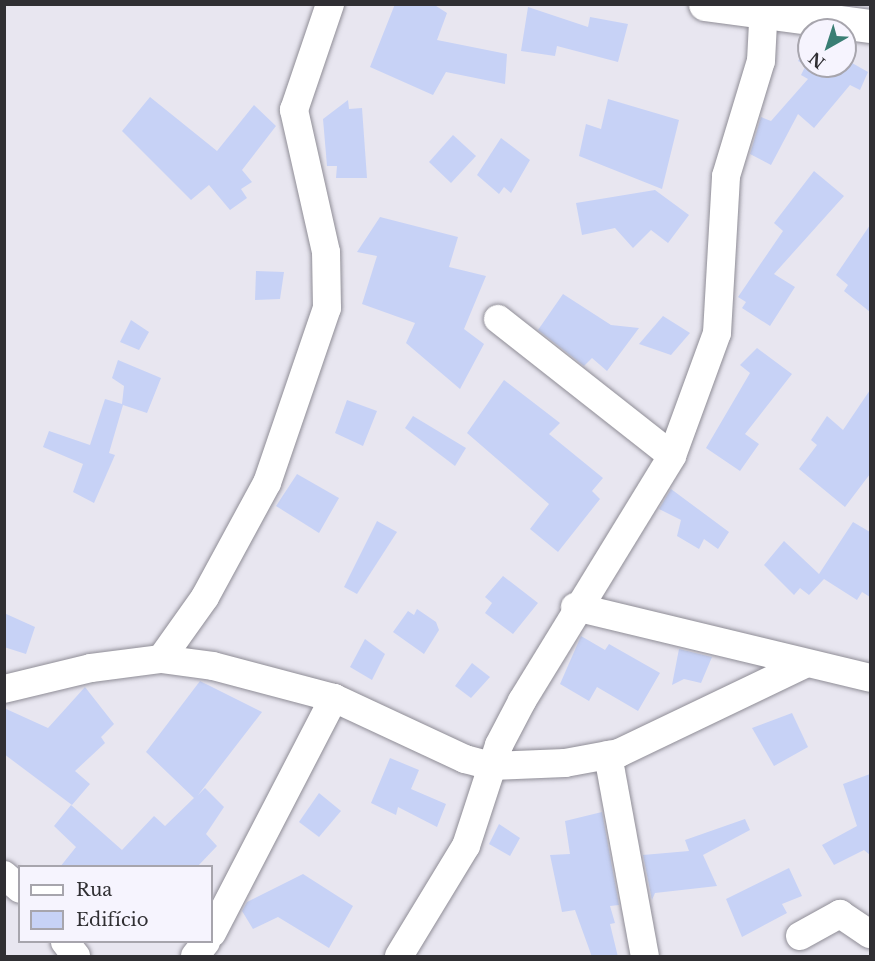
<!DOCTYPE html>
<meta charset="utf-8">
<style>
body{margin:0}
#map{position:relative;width:875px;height:961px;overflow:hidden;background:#e8e6f0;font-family:"Libre Baskerville",serif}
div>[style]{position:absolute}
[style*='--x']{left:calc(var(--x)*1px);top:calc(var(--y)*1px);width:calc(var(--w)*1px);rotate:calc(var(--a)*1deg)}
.building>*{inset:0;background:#c7d2f6}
.roads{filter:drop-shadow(0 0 2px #8f8d96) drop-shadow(0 0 2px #8f8d96)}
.street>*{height:28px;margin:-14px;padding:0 14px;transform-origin:14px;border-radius:14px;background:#fff}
.secondary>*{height:33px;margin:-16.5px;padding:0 16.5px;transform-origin:16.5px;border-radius:16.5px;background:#fff}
span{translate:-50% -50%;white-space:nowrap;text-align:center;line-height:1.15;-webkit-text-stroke:4.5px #f6f4fe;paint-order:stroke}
.frame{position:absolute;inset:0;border:6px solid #302f33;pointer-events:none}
.legend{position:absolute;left:18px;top:865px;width:195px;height:78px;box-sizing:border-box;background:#f6f4fe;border:2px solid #a7a5ad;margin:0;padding:8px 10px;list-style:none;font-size:18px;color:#302f33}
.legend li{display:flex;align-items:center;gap:12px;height:30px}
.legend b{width:30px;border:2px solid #a7a5ad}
.north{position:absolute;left:797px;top:18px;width:60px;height:60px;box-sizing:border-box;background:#f6f4fe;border:2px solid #a7a5ad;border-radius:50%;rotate:219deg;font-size:16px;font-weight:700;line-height:24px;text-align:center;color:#302f33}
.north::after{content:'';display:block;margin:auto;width:21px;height:27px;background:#397e74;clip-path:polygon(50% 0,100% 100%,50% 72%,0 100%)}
</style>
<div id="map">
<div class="building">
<div style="clip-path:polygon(395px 4px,433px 4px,447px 13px,437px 40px,507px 54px,505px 84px,446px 72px,433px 95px,370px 67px)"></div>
<div style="clip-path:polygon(528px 7px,588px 27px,590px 17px,628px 24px,618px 62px,557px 46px,555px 56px,521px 51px)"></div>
<div style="clip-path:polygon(809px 43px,809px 66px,845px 66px,845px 59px,868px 72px,860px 90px,850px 85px,814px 128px,798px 114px,771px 165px,750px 154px,761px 117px,771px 121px,808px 79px,801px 75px,806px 65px,798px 61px)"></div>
<div style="clip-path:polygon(150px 97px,217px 151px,254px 105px,276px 126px,242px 170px,252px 182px,241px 189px,247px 198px,230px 210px,209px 185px,191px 200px,122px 131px)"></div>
<div style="clip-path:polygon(608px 99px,679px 120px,662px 189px,579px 156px,586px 124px,601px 129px)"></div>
<div style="clip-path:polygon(348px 100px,349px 109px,362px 108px,367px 178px,336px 178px,337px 166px,327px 166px,323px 119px)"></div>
<div style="clip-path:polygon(453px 135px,476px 156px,451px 183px,429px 162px)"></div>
<div style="clip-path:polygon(501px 138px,530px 160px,511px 193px,504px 187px,499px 194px,477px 175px)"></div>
<div style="clip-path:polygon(814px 171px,844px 196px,774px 274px,795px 287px,770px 326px,742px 308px,746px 302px,738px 297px,783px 231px,774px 223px)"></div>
<div style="clip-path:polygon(655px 190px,689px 215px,668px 243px,651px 230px,633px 248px,615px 228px,582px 235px,576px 203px)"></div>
<div style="clip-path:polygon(380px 217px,458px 237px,449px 267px,486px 276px,464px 329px,484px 344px,460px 389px,406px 343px,415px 323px,362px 304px,377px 256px,357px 252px)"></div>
<div style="clip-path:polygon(870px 225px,870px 312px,844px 291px,848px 285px,836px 275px)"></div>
<div style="clip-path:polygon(256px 271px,284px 272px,280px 299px,255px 300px)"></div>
<div style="clip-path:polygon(563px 294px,611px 325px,639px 328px,607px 371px,592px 358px,584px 366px,538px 330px)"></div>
<div style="clip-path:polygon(663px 316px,690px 333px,671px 355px,639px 344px)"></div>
<div style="clip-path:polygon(131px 320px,149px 332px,139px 350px,120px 342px)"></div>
<div style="clip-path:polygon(757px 348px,792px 374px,745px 434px,759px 444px,740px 471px,706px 448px,750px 373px,740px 365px)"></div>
<div style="clip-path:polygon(118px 360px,161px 378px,147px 413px,123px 405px,109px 453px,115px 455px,94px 503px,73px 492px,83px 464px,43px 447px,49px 431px,90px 445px,105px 399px,122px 404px,124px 386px,112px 378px)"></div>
<div style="clip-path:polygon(504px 380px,560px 423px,549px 434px,603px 478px,592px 491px,600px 499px,558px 552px,530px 529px,549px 504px,467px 433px)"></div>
<div style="clip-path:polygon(870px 390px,870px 474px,845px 507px,799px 469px,817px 445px,811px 440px,827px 416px,843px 430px)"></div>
<div style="clip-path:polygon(347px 400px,377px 411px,363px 446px,335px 433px)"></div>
<div style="clip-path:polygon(413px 416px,466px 448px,455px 466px,405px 428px)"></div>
<div style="clip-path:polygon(297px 474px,339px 498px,319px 533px,276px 506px)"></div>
<div style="clip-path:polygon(671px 489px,729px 532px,718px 549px,704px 539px,699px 549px,677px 536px,681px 520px,659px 509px)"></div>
<div style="clip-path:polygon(377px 521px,397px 532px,357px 594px,344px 587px)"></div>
<div style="clip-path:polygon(853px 522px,870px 532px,870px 597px,862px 592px,857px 600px,824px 579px,809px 595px,800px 588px,794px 595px,764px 565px,784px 541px,819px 574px)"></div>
<div style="clip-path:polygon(503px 576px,538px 603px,513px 634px,485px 613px,492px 603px,485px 597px)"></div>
<div style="clip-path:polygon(417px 609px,436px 622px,439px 630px,424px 654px,393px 632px,408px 611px,414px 615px)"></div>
<div style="clip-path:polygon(4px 613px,35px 627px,26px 654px,4px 647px)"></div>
<div style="clip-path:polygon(581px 636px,605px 650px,609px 644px,660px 673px,638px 711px,597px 687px,589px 701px,560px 684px)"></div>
<div style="clip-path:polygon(365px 639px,385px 654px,372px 680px,350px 667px)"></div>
<div style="clip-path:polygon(679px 649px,712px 657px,701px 683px,684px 679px,672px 685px)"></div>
<div style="clip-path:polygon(472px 663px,490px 677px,471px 698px,455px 686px)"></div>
<div style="clip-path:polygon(200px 681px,262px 712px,198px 795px,205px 788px,224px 807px,206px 834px,217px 846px,197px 867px,60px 867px,76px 847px,54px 826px,71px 805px,122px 850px,154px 816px,165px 826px,194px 798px,146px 752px)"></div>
<div style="clip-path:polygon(85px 687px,114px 724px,101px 737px,105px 743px,75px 771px,90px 784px,72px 805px,4px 754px,4px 708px,48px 728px)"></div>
<div style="clip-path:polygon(792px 713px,808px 747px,774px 766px,752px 728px)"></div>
<div style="clip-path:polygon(390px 758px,419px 770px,411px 789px,446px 804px,437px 827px,398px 807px,396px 815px,371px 803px)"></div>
<div style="clip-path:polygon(870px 774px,870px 855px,864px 850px,834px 865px,822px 845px,857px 826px,843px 784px)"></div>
<div style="clip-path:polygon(319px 793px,341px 811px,319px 837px,299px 822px)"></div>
<div style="clip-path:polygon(602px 812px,619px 905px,610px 906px,615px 923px,610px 924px,618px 957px,592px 957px,575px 910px,562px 912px,550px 855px,570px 854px,565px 821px)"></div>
<div style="clip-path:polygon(745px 819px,750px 830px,703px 855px,717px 886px,655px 893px,652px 900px,643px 855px,689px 851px,685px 840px)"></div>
<div style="clip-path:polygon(499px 824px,520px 838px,510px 856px,489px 844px)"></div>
<div style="clip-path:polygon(789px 868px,802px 896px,782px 904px,787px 913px,742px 937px,726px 899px)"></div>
<div style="clip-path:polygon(303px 874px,353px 906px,329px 948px,278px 917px,253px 929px,242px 911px,247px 902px)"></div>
</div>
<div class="roads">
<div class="street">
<div style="--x:498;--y:319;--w:221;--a:38.2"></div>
<div style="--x:575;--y:607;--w:303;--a:13.5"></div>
<div style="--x:161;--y:659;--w:76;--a:-54.6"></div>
<div style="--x:205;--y:597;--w:130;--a:-61.5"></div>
<div style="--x:267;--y:483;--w:185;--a:-71.1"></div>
<div style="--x:327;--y:308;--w:56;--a:-91"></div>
<div style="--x:326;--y:252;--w:146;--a:-102.7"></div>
<div style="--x:294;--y:110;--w:112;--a:-71.2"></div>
<div style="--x:4;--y:689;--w:89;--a:-13.6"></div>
<div style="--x:91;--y:668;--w:71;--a:-7.3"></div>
<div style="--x:161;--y:659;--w:52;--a:7.7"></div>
<div style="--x:213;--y:666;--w:125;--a:14.8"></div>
<div style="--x:334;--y:698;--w:145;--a:25"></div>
<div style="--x:465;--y:759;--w:28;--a:15"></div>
<div style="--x:492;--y:766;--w:73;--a:-2.4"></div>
<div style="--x:565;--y:763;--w:55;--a:-10.5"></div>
<div style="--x:619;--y:753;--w:204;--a:-25.6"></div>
<div style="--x:608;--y:755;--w:204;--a:79.6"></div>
<div style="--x:4;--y:875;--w:21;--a:41"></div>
<div style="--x:212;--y:933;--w:265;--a:-62.6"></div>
<div style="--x:800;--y:936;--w:46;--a:-28.8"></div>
<div style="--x:840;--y:914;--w:36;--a:34"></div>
<div style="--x:65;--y:942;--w:18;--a:52"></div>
<div style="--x:195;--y:956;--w:18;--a:-52"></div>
<div style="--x:399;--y:956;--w:129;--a:-58.7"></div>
<div style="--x:466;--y:846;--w:106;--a:-71.9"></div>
<div style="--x:499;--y:745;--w:50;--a:-62.4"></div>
<div style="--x:522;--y:701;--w:287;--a:-58.5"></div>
<div style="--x:672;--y:456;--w:131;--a:-69.9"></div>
<div style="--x:717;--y:333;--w:157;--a:-86.7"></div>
<div style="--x:726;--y:176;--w:120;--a:-73.1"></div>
<div style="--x:761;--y:61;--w:57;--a:-87"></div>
</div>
<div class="secondary">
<div style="--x:705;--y:4;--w:166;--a:7.6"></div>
</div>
</div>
<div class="frame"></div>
<ul class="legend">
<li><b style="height:8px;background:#fff"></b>Rua</li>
<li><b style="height:16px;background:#c7d2f6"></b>Edifício</li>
</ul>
<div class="north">N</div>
</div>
